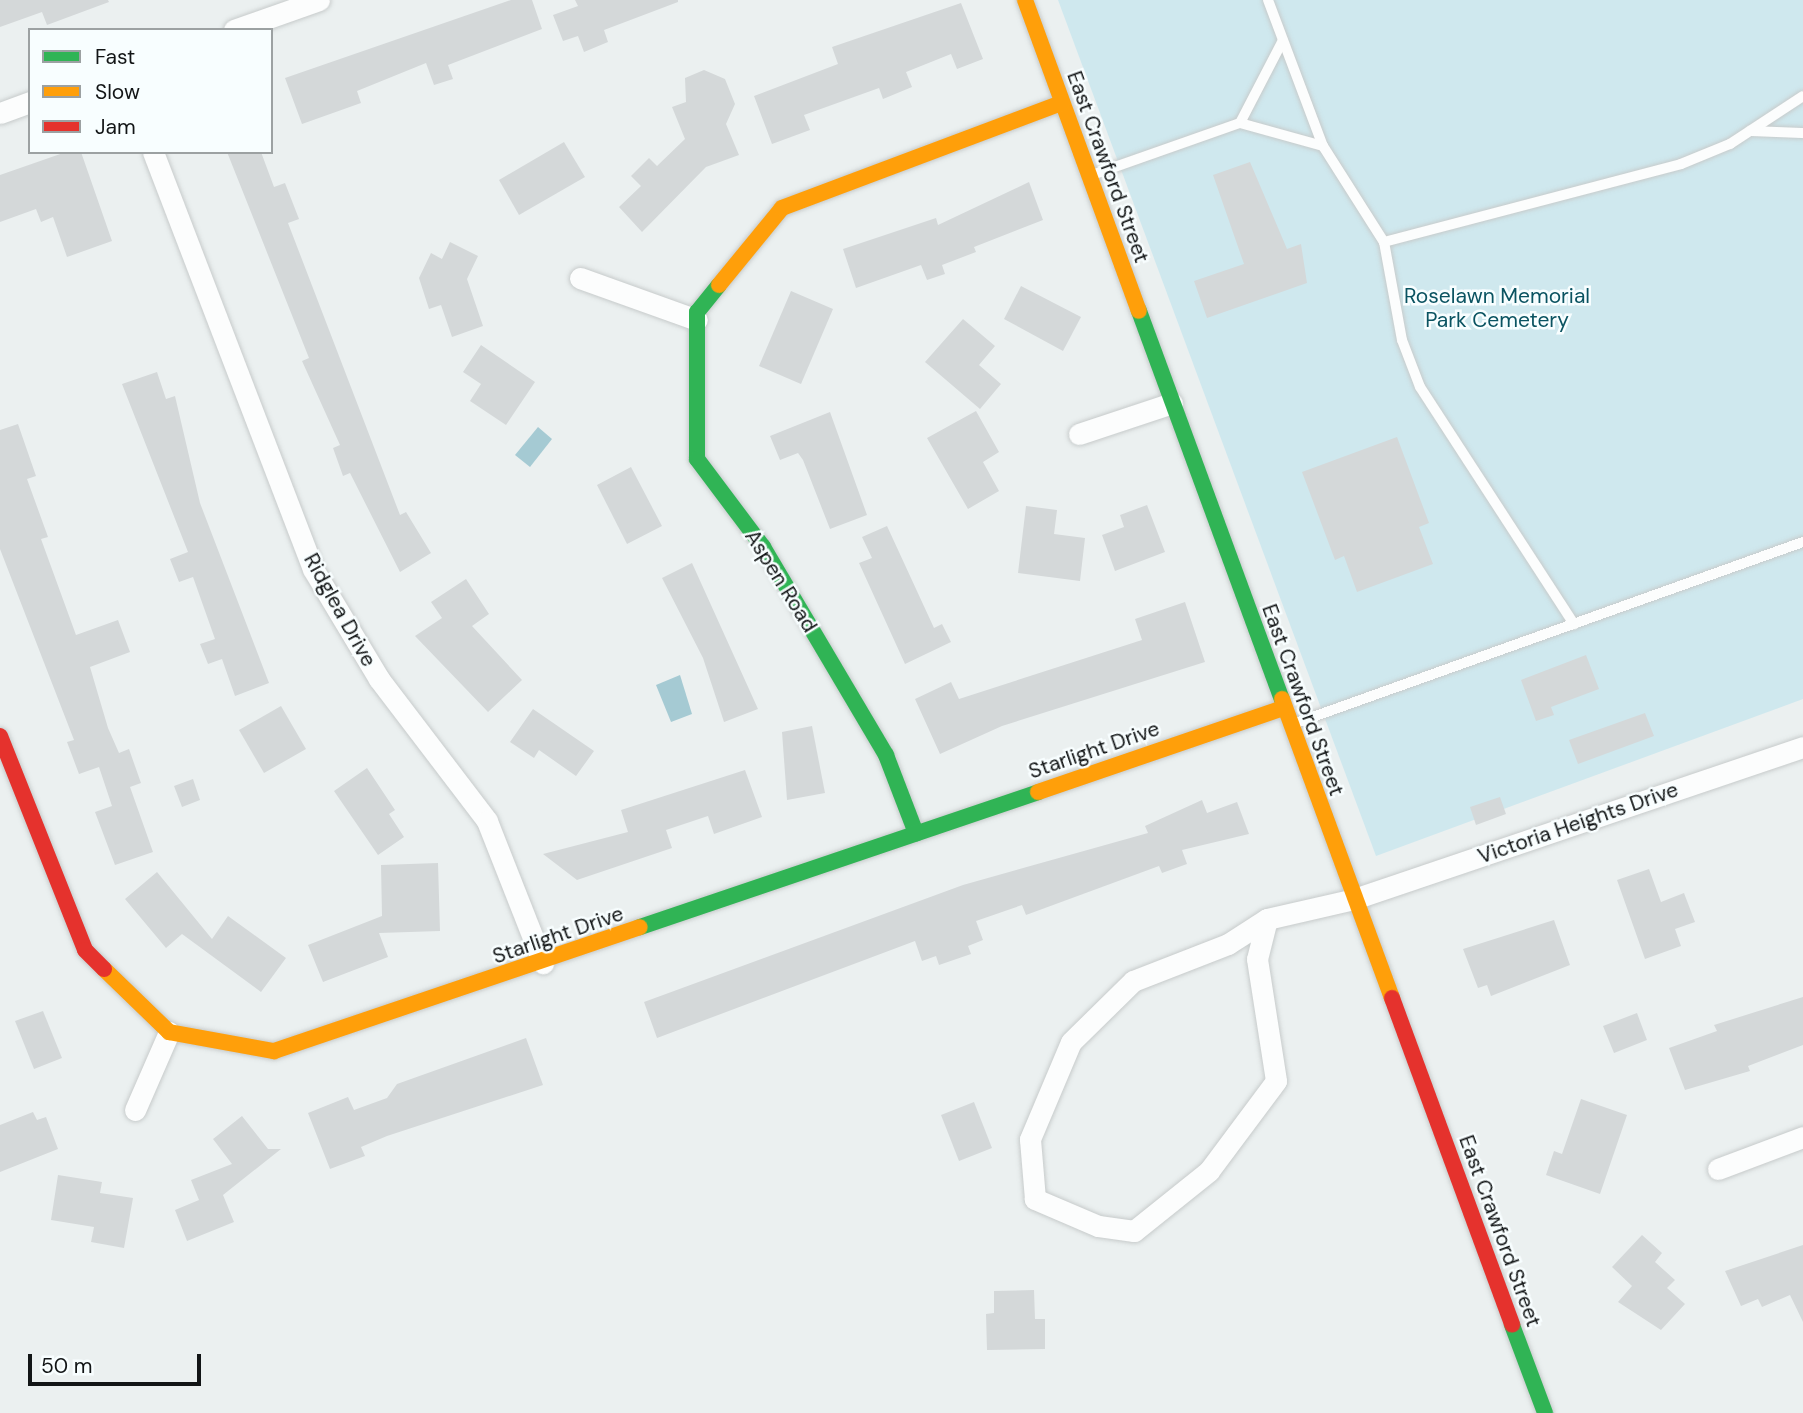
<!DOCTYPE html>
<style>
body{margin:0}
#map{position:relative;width:1803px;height:1413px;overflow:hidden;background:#ebf0f0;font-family:"DM Sans",sans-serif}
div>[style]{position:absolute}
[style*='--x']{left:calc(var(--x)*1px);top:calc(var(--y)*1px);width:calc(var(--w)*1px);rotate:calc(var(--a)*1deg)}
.green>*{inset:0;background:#cfe8ee}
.water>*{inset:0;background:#a5cad3}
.building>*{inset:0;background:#d4d8d9}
.roads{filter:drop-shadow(0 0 2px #c7cbcb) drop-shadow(0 0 2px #c7cbcb)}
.lane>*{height:10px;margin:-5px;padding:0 5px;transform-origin:5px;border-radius:5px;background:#fcfdfd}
.street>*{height:21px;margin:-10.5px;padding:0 10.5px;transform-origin:10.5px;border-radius:10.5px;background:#fcfdfd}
.fast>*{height:16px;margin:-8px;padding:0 8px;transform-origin:8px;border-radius:8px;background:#30b455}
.slow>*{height:16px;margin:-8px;padding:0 8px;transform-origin:8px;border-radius:8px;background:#ff9f0a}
.jam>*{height:16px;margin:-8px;padding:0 8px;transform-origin:8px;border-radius:8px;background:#e5322d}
span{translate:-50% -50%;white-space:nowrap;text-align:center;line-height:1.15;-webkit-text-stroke:5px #f8feff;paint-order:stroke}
.street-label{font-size:21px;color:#121516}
.park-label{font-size:21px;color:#0a5361}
.legend{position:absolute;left:28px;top:28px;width:245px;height:126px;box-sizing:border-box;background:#f8feff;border:2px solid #9ca1a2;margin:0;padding:9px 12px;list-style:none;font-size:21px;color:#121516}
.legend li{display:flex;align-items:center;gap:14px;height:35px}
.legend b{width:35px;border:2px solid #9ca1a2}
.scale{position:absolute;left:28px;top:1354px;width:173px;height:32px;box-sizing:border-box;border:4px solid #121516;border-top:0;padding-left:9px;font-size:21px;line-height:24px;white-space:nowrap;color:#121516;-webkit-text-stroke:5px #f8feff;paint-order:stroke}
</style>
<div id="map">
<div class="green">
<div style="clip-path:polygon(1058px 0,1803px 0,1803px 699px,1376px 856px)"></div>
</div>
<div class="water">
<div style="clip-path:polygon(538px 427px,552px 439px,530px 467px,515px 455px)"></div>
<div style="clip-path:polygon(680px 675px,692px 714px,671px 722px,656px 685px)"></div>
</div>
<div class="building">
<div style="clip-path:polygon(0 0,108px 0,109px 2px,47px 25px,42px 12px,0 27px)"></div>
<div style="clip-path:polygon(511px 0,532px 0,542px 29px,448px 65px,453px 79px,434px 85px,426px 63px,357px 91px,361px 103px,302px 124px,285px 78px)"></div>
<div style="clip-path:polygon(575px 0,678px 0,678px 2px,604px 30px,608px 42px,584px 52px,578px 36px,563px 41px,553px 15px,578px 6px)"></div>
<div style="clip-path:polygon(961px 3px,983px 59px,957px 69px,951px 54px,906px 72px,912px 87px,883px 99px,879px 88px,804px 115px,810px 130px,772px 144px,754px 96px,838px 64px,832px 47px)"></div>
<div style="clip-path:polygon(704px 70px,725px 79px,735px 104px,726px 124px,739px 155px,706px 167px,642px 232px,619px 207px,641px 186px,631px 176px,649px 158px,657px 166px,685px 139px,672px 107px,686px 102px,685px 78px)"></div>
<div style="clip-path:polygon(564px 142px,585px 177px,519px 215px,499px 180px)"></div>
<div style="clip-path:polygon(66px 152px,81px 152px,112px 241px,67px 257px,53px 217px,41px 222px,36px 209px,0 222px,0 175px)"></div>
<div style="clip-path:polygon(227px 152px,261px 152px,274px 187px,285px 183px,299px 219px,288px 223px,400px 515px,406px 512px,431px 553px,400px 572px,350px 473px,343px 476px,333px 448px,340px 445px,302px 361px,309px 358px)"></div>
<div style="clip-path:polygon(1250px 162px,1287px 249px,1301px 244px,1307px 283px,1207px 318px,1194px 281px,1244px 264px,1213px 175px)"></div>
<div style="clip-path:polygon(1029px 182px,1043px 220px,974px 247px,976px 252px,942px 265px,945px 274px,927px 280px,921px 265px,856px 288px,843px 249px,936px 218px,938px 225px)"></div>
<div style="clip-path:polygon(450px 242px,478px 256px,467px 279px,483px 326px,452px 337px,441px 305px,429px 309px,419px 278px,431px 253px,442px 259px)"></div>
<div style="clip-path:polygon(1021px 286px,1081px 317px,1063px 351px,1004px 319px)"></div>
<div style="clip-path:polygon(791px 291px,833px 309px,801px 384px,759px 366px)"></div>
<div style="clip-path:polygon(963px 319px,995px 346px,979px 365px,1001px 384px,980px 409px,925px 362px)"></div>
<div style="clip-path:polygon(481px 345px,535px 382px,506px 425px,470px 401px,481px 384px,463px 372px)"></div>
<div style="clip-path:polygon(157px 372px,166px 399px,175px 396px,200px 503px,269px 683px,235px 696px,222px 659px,208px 664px,200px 644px,215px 639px,193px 577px,179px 582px,170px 559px,188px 552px,122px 384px)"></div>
<div style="clip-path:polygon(976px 411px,999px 452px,983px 462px,999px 491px,968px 509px,927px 438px)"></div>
<div style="clip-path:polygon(830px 412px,867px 515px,830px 529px,803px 460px,798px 453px,780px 460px,770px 436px)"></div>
<div style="clip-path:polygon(18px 424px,36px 476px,27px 479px,48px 537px,41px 539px,76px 635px,118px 620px,130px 652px,90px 667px,108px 728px,119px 753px,129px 749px,141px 783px,130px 787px,153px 852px,115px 865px,95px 812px,112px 806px,99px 767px,79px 774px,67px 742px,74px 740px,0 549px,0 430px)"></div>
<div style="clip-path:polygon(1397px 437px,1429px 523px,1419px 527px,1433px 564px,1357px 592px,1344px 556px,1335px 560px,1302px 472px)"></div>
<div style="clip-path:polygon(631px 467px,662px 526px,627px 544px,597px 485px)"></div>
<div style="clip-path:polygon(1147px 505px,1165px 552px,1115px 571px,1102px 535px,1124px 527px,1120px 515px)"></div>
<div style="clip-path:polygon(1026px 506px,1057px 510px,1054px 534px,1085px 538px,1080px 581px,1018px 573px)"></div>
<div style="clip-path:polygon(887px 526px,934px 628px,942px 624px,951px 642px,905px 664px,859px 563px,872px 558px,862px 537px)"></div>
<div style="clip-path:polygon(692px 563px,758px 709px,724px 722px,703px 658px,662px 578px)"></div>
<div style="clip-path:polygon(466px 579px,489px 614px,472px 626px,522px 680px,488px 712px,415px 636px,442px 618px,431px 602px)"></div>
<div style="clip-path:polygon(1185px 602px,1205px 662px,1002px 726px,940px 754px,915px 699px,951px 682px,959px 699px,1142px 640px,1135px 619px)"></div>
<div style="clip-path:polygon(1586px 655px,1599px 689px,1551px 707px,1554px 715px,1536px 721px,1521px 680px)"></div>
<div style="clip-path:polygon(281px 706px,306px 749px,264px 773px,239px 730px)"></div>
<div style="clip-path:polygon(533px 709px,594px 751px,576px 776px,539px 750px,534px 758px,510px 742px)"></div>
<div style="clip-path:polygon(1645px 713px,1654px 736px,1578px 764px,1569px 740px)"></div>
<div style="clip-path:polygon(812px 726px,825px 793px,787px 800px,782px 732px)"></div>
<div style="clip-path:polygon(367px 768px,395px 810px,389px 814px,404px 837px,378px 855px,334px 791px)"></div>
<div style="clip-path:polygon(745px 770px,762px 817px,714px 834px,708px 816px,666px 830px,672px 848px,577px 880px,543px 854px,628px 832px,621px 810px)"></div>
<div style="clip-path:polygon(193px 779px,200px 800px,182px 807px,174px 786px)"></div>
<div style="clip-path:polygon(1500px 797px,1506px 814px,1476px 825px,1470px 807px)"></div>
<div style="clip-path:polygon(1202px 800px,1207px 813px,1237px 802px,1249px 834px,1182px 850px,1187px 864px,1162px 873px,1159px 866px,1026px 915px,1022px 905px,976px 921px,983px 940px,968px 946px,971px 954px,939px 965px,936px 956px,922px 961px,915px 941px,657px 1038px,644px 1002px,963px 885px,1148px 833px,1145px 826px)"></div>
<div style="clip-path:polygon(438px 863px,440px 931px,379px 933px,388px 957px,323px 982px,308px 945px,382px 916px,381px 865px)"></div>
<div style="clip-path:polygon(1649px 869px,1661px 902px,1684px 893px,1695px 922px,1675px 929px,1681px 946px,1645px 959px,1617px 880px)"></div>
<div style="clip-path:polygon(157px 872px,212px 939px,228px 916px,286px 958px,261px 992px,182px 934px,166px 948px,125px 899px)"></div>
<div style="clip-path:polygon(1554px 920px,1570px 965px,1491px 996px,1487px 985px,1478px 988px,1463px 949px)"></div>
<div style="clip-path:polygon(1803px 997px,1803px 1045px,1748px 1066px,1750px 1071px,1685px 1090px,1669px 1048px,1717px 1031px,1714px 1025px)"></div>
<div style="clip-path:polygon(43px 1011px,62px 1058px,34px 1069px,15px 1021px)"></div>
<div style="clip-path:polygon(1637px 1013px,1647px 1040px,1614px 1053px,1603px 1026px)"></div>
<div style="clip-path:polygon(526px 1038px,543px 1085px,387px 1136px,361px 1147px,365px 1156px,330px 1169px,308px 1113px,348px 1097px,354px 1110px,387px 1098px,397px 1084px)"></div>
<div style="clip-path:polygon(1581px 1099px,1627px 1115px,1600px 1194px,1546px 1175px,1554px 1151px,1562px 1154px)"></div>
<div style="clip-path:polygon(974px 1102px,992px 1148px,959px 1161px,941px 1115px)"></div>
<div style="clip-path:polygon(33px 1112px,37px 1120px,46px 1117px,58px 1149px,0 1172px,0 1125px)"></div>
<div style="clip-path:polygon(242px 1116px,268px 1149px,281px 1149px,223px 1195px,234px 1222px,187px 1241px,175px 1210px,199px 1200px,191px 1180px,232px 1164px,213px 1139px)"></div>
<div style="clip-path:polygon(58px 1175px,102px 1182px,100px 1193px,133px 1198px,124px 1248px,91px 1242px,94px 1227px,51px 1220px)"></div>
<div style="clip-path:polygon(1642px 1235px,1662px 1253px,1655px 1262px,1675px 1280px,1667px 1288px,1685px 1304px,1661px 1330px,1618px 1302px,1632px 1286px,1612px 1267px)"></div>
<div style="clip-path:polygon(1803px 1245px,1803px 1322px,1790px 1295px,1762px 1307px,1758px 1299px,1741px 1306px,1725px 1271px)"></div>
<div style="clip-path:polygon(1034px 1290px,1035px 1319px,1045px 1319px,1045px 1349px,987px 1350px,986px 1314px,994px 1313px,994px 1291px)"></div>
</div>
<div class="roads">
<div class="lane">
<div style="--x:1268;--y:0;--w:156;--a:69.4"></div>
<div style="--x:1323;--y:146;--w:114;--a:57.6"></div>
<div style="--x:1384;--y:242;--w:100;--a:79.6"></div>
<div style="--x:1402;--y:340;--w:50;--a:69"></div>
<div style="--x:1420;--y:387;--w:283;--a:57"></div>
<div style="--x:1240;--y:123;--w:93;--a:-62.6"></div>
<div style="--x:1750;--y:131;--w:53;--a:2.2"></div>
<div style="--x:1092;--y:175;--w:157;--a:-19.4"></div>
<div style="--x:1240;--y:123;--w:86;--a:15.5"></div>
<div style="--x:1384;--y:242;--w:307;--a:-14.7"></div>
<div style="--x:1681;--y:164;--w:53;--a:-22.2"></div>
<div style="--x:1730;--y:144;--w:87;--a:-33.3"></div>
<div style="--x:1293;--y:724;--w:542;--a:-19.64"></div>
</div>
<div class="street">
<div style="--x:234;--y:30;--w:90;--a:-19.4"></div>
<div style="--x:0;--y:113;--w:32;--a:-20"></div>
<div style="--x:153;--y:152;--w:447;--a:69"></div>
<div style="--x:313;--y:569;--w:128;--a:59"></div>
<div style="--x:379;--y:679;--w:178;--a:52.7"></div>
<div style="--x:487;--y:821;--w:153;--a:68.5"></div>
<div style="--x:580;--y:278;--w:124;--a:19.7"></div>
<div style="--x:1079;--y:434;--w:98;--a:-18.4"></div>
<div style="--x:1267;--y:919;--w:41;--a:104"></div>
<div style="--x:1257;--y:959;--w:123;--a:81.1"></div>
<div style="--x:1276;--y:1081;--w:112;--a:126.7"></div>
<div style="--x:1209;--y:1171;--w:96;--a:141.3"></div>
<div style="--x:1134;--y:1231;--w:36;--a:-172"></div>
<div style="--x:1098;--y:1226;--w:69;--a:-156.8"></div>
<div style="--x:1035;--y:1199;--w:60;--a:-94.8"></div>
<div style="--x:1030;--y:1139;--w:105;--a:-67.1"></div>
<div style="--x:1071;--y:1042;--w:87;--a:-44.5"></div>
<div style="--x:1133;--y:981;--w:102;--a:-21.3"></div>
<div style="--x:1228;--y:944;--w:46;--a:-32.7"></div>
<div style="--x:1267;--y:919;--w:89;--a:-12.9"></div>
<div style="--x:1354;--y:899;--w:474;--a:-18.7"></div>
<div style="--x:135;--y:1110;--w:85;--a:-66.4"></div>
<div style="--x:1718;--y:1169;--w:91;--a:-20.6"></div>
</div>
<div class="fast">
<div style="--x:719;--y:285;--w:35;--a:129"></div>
<div style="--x:697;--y:312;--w:147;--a:90"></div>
<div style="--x:697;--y:459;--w:110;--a:53.1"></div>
<div style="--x:763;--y:547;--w:242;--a:59.4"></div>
<div style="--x:886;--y:755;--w:84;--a:69"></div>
<div style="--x:1139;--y:311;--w:414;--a:69.8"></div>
<div style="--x:640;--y:927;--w:420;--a:-18.7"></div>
<div style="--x:1512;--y:1325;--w:94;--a:69.4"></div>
</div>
<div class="slow">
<div style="--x:1025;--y:0;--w:331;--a:69.9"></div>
<div style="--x:719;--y:285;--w:99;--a:-50.7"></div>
<div style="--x:782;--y:208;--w:299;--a:-20.6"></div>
<div style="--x:1282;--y:699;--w:319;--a:69.8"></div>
<div style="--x:1038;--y:792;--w:260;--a:-18.9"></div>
<div style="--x:104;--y:969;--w:91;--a:44.1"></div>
<div style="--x:169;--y:1032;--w:107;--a:10.3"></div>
<div style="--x:274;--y:1051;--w:386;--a:-18.7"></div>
</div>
<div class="jam">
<div style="--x:0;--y:736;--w:230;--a:68.3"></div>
<div style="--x:85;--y:950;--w:27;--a:45"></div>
<div style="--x:1392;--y:998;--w:348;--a:69.8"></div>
</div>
</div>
<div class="street-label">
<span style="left:1108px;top:167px;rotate:70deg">East Crawford Street</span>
<span style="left:781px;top:581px;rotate:58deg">Aspen Road</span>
<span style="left:340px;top:610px;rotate:61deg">Ridglea Drive</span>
<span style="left:1303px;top:700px;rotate:70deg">East Crawford Street</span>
<span style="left:1094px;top:750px;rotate:-19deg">Starlight Drive</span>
<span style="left:1578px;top:823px;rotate:-19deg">Victoria Heights Drive</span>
<span style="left:558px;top:935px;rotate:-19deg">Starlight Drive</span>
<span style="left:1500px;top:1231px;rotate:70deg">East Crawford Street</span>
</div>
<div class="park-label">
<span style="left:1497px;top:308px">Roselawn Memorial<br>Park Cemetery</span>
</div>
<ul class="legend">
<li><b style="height:9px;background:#30b455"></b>Fast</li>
<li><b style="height:9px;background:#ff9f0a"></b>Slow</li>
<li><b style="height:9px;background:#e5322d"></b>Jam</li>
</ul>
<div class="scale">50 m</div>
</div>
